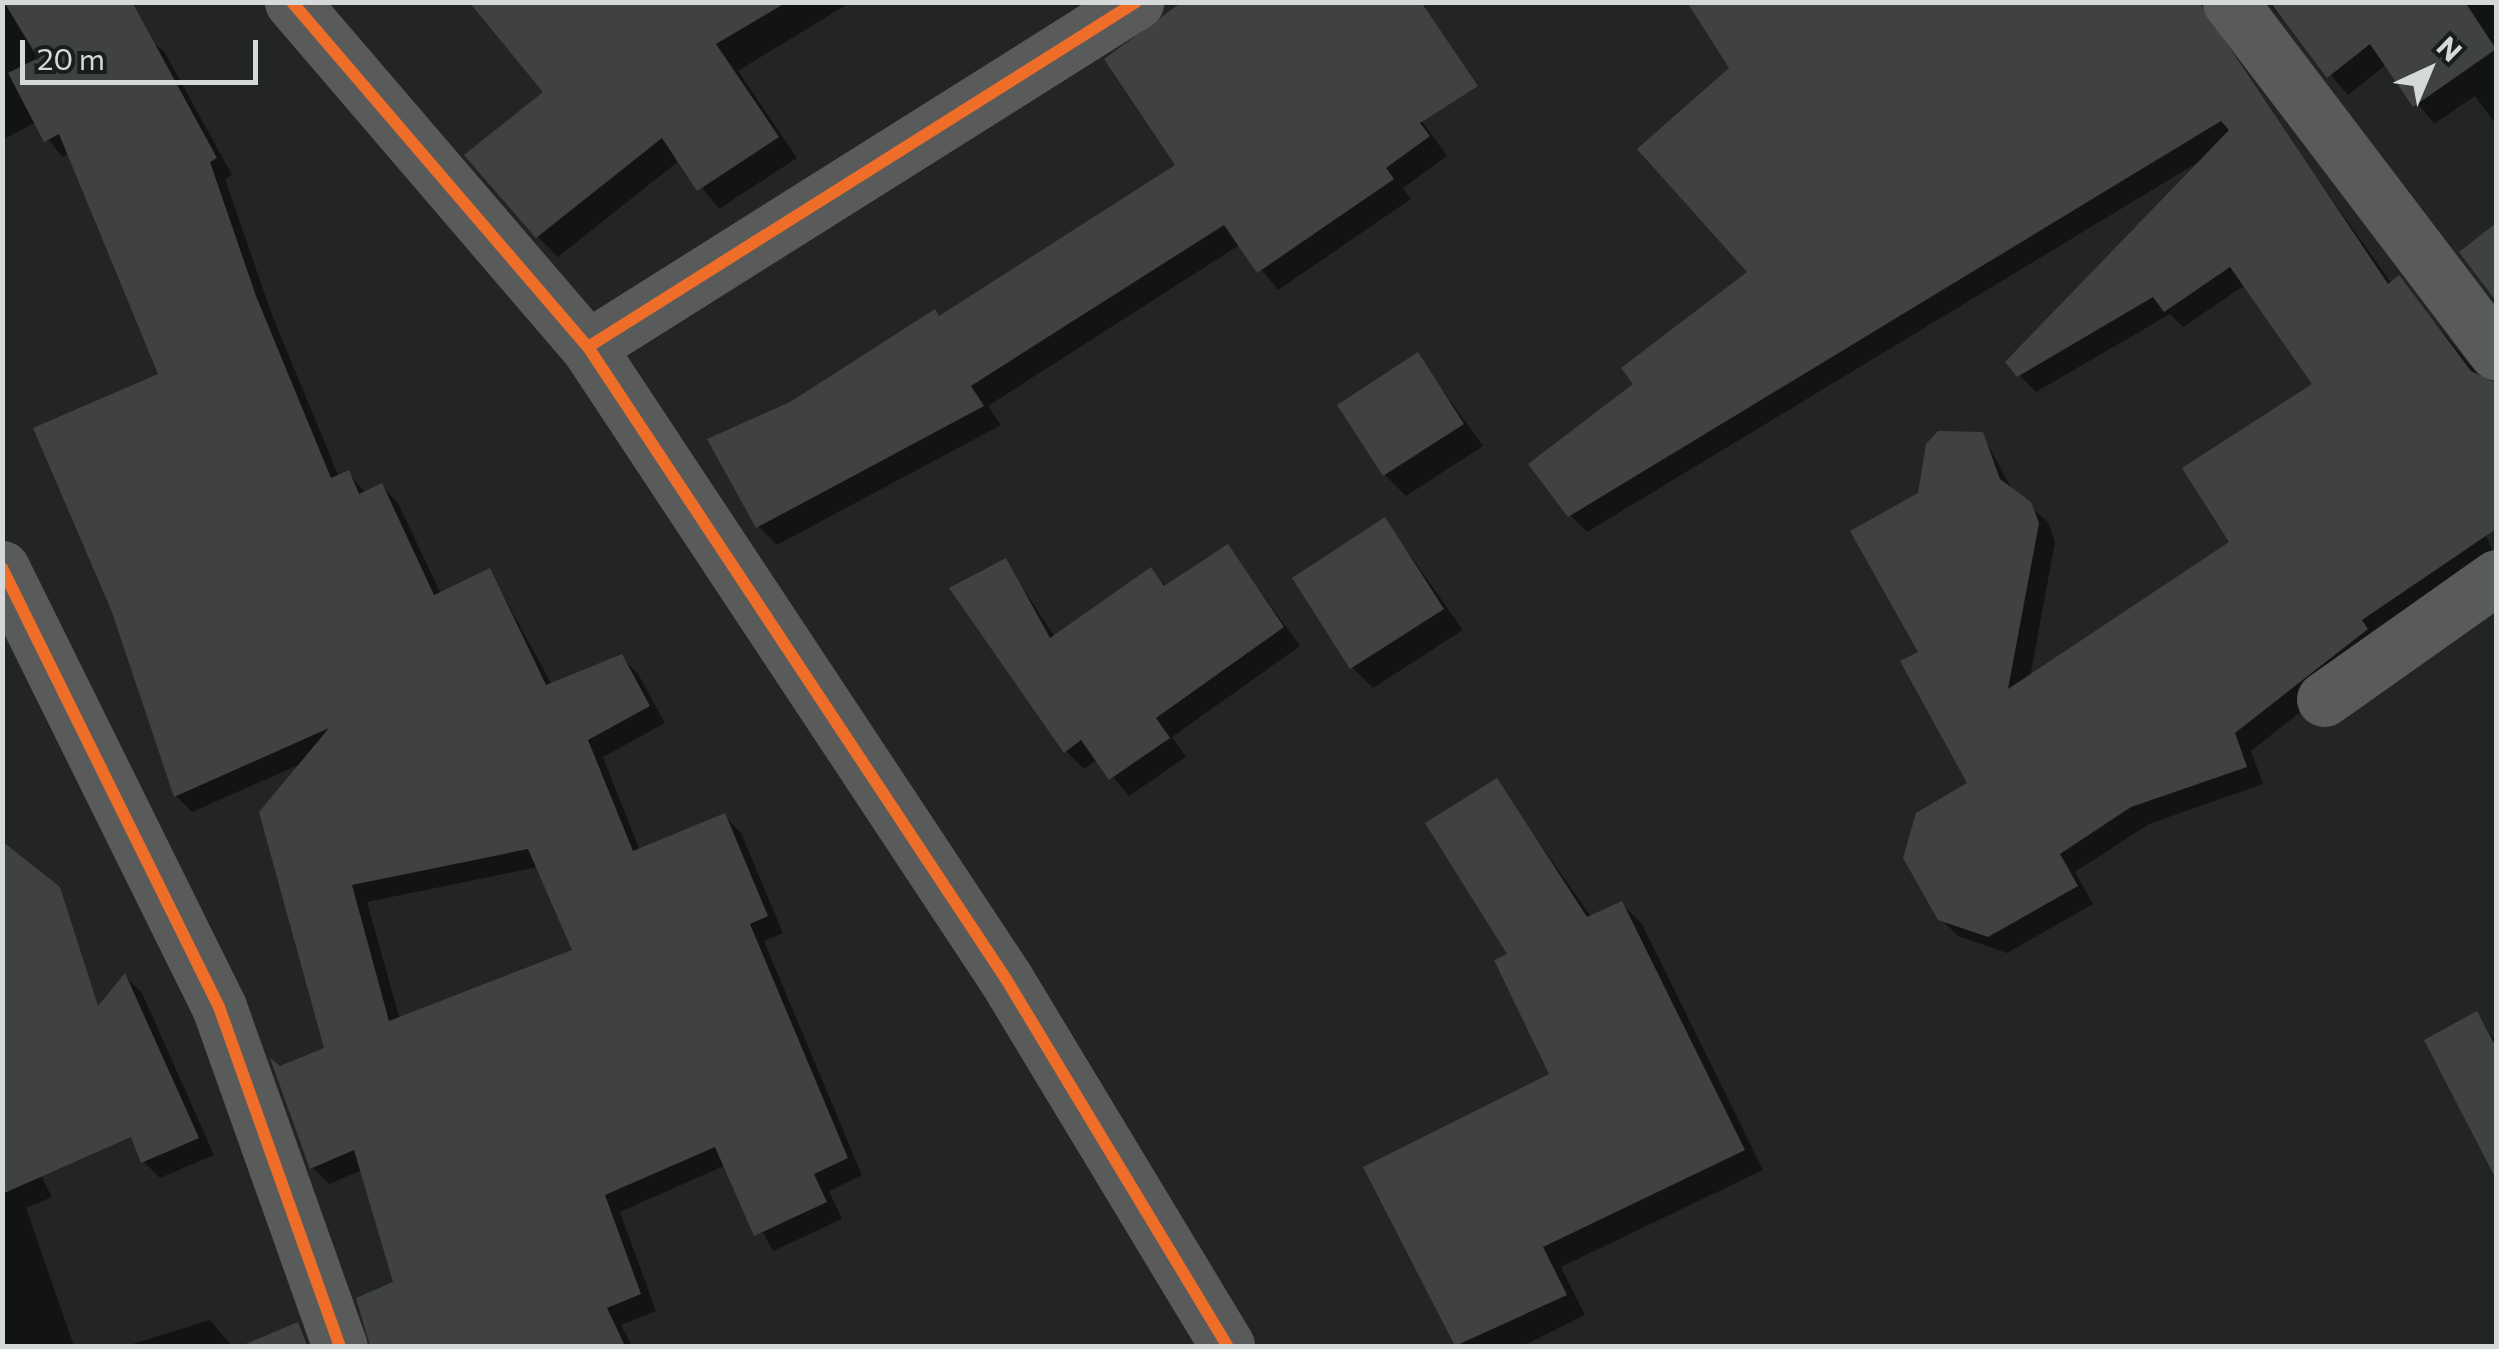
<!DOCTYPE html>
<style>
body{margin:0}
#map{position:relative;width:2499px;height:1349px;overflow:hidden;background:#232525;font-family:Commissioner,sans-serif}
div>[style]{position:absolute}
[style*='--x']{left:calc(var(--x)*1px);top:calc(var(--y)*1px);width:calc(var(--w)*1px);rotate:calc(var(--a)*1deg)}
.shadow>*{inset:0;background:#0007}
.building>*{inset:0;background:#404242}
.minor>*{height:55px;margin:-27.5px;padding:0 27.5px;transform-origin:27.5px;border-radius:27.5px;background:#595a5a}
.cycleway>*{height:12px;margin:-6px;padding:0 6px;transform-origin:6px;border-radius:6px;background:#ee6e29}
span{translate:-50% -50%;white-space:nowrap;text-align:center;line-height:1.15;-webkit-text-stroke:8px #191d1c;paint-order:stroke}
.frame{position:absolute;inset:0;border:5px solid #d6d9d9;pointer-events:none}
.north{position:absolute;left:2379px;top:20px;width:100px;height:100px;-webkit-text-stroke:8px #191d1c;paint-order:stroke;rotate:44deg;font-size:28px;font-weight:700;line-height:40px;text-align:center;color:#d6d9d9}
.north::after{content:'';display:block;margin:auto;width:35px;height:45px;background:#d6d9d9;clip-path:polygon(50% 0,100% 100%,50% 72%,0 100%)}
.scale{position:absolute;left:20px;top:40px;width:238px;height:45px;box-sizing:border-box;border:5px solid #d6d9d9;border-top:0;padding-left:12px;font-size:30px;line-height:35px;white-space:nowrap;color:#d6d9d9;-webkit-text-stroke:8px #191d1c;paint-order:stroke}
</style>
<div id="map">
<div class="shadow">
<div style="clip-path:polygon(evenodd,2px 2px,96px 2px,164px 51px,232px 175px,225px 179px,272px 315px,339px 477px,348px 473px,367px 494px,382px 486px,398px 503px,441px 594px,490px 571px,552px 685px,621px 657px,638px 674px,665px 723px,603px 757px,640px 851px,725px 816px,741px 833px,783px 933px,764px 941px,862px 1175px,829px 1191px,842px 1219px,773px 1251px,726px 1165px,620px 1212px,656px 1311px,621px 1325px,632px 1346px,371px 1346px,359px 1299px,396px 1283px,362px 1170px,329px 1184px,312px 1167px,280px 1068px,327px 1049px,303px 763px,192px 812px,176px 796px,161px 375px,70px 153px,62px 157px,36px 122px,2px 140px,2px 2px,538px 867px,576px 951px,400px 1020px,367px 902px,538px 867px)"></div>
<div style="clip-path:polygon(472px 2px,851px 2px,738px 71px,797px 158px,719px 209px,680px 160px,558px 257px,538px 237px,546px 93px)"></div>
<div style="clip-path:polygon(2192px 2px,2392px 284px,2398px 279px,2485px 383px,2496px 382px,2496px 517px,2482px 527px,2496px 558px,2251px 751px,2263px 784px,2149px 824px,2075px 872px,2093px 904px,2007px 953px,1958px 936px,1940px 918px,1971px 784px,1921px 653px,1920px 495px,1982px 434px,2014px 493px,2048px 522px,2055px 542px,2030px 678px,2233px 543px,2315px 384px,2245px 285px,2183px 327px,2170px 314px,2036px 392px,2019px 375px,2200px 161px,1587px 532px,1570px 515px)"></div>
<div style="clip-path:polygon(2268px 2px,2496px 2px,2496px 125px,2475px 96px,2434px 124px,2387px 64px,2348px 95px)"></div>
<div style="clip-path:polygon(1401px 92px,1447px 156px,1403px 188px,1411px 199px,1278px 290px,1241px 244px,988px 406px,1001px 425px,777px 545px,758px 526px,791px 404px,940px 318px)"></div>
<div style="clip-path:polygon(1418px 356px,1483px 446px,1406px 496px,1385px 475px)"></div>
<div style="clip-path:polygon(1385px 520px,1463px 630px,1373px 688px,1352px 667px)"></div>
<div style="clip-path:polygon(1228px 547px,1300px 646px,1172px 737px,1186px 757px,1129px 796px,1098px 759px,1084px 769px,1066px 751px,1005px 561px,1055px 637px,1150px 570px,1167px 587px)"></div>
<div style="clip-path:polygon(1496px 781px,1592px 918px,1622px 904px,1642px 924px,1763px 1170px,1561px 1267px,1585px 1315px,1523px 1346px,1458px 1346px,1367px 1168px,1552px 1075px,1511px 956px)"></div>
<div style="clip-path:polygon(126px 977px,142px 993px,214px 1155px,160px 1178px,143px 1161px)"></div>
<div style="clip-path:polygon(2477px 1014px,2496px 1042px,2496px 1129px,2482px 1136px)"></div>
<div style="clip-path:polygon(2px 1100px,52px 1197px,26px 1208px,74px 1346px,2px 1346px)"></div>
<div style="clip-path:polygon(210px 1320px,232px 1346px,126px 1346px)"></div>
</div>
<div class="building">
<div style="clip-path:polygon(evenodd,4px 2px,132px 2px,217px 158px,210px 162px,256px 296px,331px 478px,349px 470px,359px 494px,382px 483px,434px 595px,490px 568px,546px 685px,622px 654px,650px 706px,588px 740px,633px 851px,725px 813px,768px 916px,750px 924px,848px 1158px,814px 1174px,827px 1202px,754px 1236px,715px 1147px,605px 1195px,641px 1294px,607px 1308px,625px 1346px,370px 1346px,356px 1298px,393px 1282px,354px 1150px,310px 1169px,270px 1058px,280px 1066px,324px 1048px,259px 812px,329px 728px,174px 797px,112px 612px,33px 428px,158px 374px,59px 134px,44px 142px,8px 73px,38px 58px,4px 2px,528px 849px,572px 950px,389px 1021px,352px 885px,528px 849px)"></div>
<div style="clip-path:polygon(469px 2px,787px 2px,716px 44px,779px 137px,697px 191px,662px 138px,536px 238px,464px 155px,543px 92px)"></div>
<div style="clip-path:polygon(1182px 2px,1421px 2px,1478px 86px,1420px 123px,1430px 136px,1386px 168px,1394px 179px,1257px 273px,1224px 225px,971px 386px,984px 406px,756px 528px,707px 439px,790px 402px,935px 309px,939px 316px,1175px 165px,1104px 59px)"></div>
<div style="clip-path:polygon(1687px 2px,2199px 2px,2388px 284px,2399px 275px,2471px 371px,2496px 383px,2496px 529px,2362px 620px,2368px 629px,2235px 733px,2247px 767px,2131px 807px,2060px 854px,2078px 886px,1988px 937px,1938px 920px,1903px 858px,1916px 813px,1967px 783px,1900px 661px,1918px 652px,1850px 531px,1918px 493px,1926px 444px,1938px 431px,1983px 432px,2000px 479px,2031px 502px,2039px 523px,2008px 689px,2229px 542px,2182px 468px,2312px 384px,2230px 267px,2164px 312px,2153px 297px,2017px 377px,2005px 362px,2229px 130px,2221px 121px,1568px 517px,1528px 464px,1633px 384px,1621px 368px,1747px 272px,1637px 149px,1729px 68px)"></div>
<div style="clip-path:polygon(2270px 2px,2465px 2px,2496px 49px,2413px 107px,2370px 44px,2327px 78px)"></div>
<div style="clip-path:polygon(2496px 223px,2496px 301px,2459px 252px)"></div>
<div style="clip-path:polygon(1418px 352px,1464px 424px,1383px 476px,1337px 405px)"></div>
<div style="clip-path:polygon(1385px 517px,1444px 609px,1350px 669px,1292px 578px)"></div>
<div style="clip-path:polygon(1228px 544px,1284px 627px,1156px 718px,1170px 738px,1109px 780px,1081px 740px,1064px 753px,949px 588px,1006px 558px,1050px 638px,1151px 567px,1164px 586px)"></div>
<div style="clip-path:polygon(1497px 778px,1587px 917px,1622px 901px,1745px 1150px,1543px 1247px,1567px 1295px,1455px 1346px,1363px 1167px,1549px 1074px,1494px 960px,1507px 954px,1425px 823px)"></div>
<div style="clip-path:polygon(2px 841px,60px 887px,98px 1006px,125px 973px,199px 1138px,141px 1163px,131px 1137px,2px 1194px)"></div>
<div style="clip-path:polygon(2477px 1011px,2496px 1047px,2496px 1179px,2424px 1040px)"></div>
<div style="clip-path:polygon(298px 1322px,307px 1346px,241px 1346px)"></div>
</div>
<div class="minor">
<div style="--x:292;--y:2;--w:455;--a:49.4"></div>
<div style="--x:588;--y:347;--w:758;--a:56.52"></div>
<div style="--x:1006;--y:979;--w:428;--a:58.9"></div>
<div style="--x:2230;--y:2;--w:440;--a:52.8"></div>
<div style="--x:588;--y:347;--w:648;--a:-32.19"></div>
<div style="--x:2;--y:568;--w:490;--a:63.7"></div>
<div style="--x:219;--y:1007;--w:360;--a:70.4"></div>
<div style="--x:2324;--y:699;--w:211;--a:-35.3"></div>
</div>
<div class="cycleway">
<div style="--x:292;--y:2;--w:455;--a:49.4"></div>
<div style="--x:588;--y:347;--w:758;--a:56.52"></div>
<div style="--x:1006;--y:979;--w:428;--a:58.9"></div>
<div style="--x:588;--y:347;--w:648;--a:-32.19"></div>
<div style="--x:2;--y:568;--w:490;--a:63.7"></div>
<div style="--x:219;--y:1007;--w:360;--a:70.4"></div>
</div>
<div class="frame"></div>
<div class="north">N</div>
<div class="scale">20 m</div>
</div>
